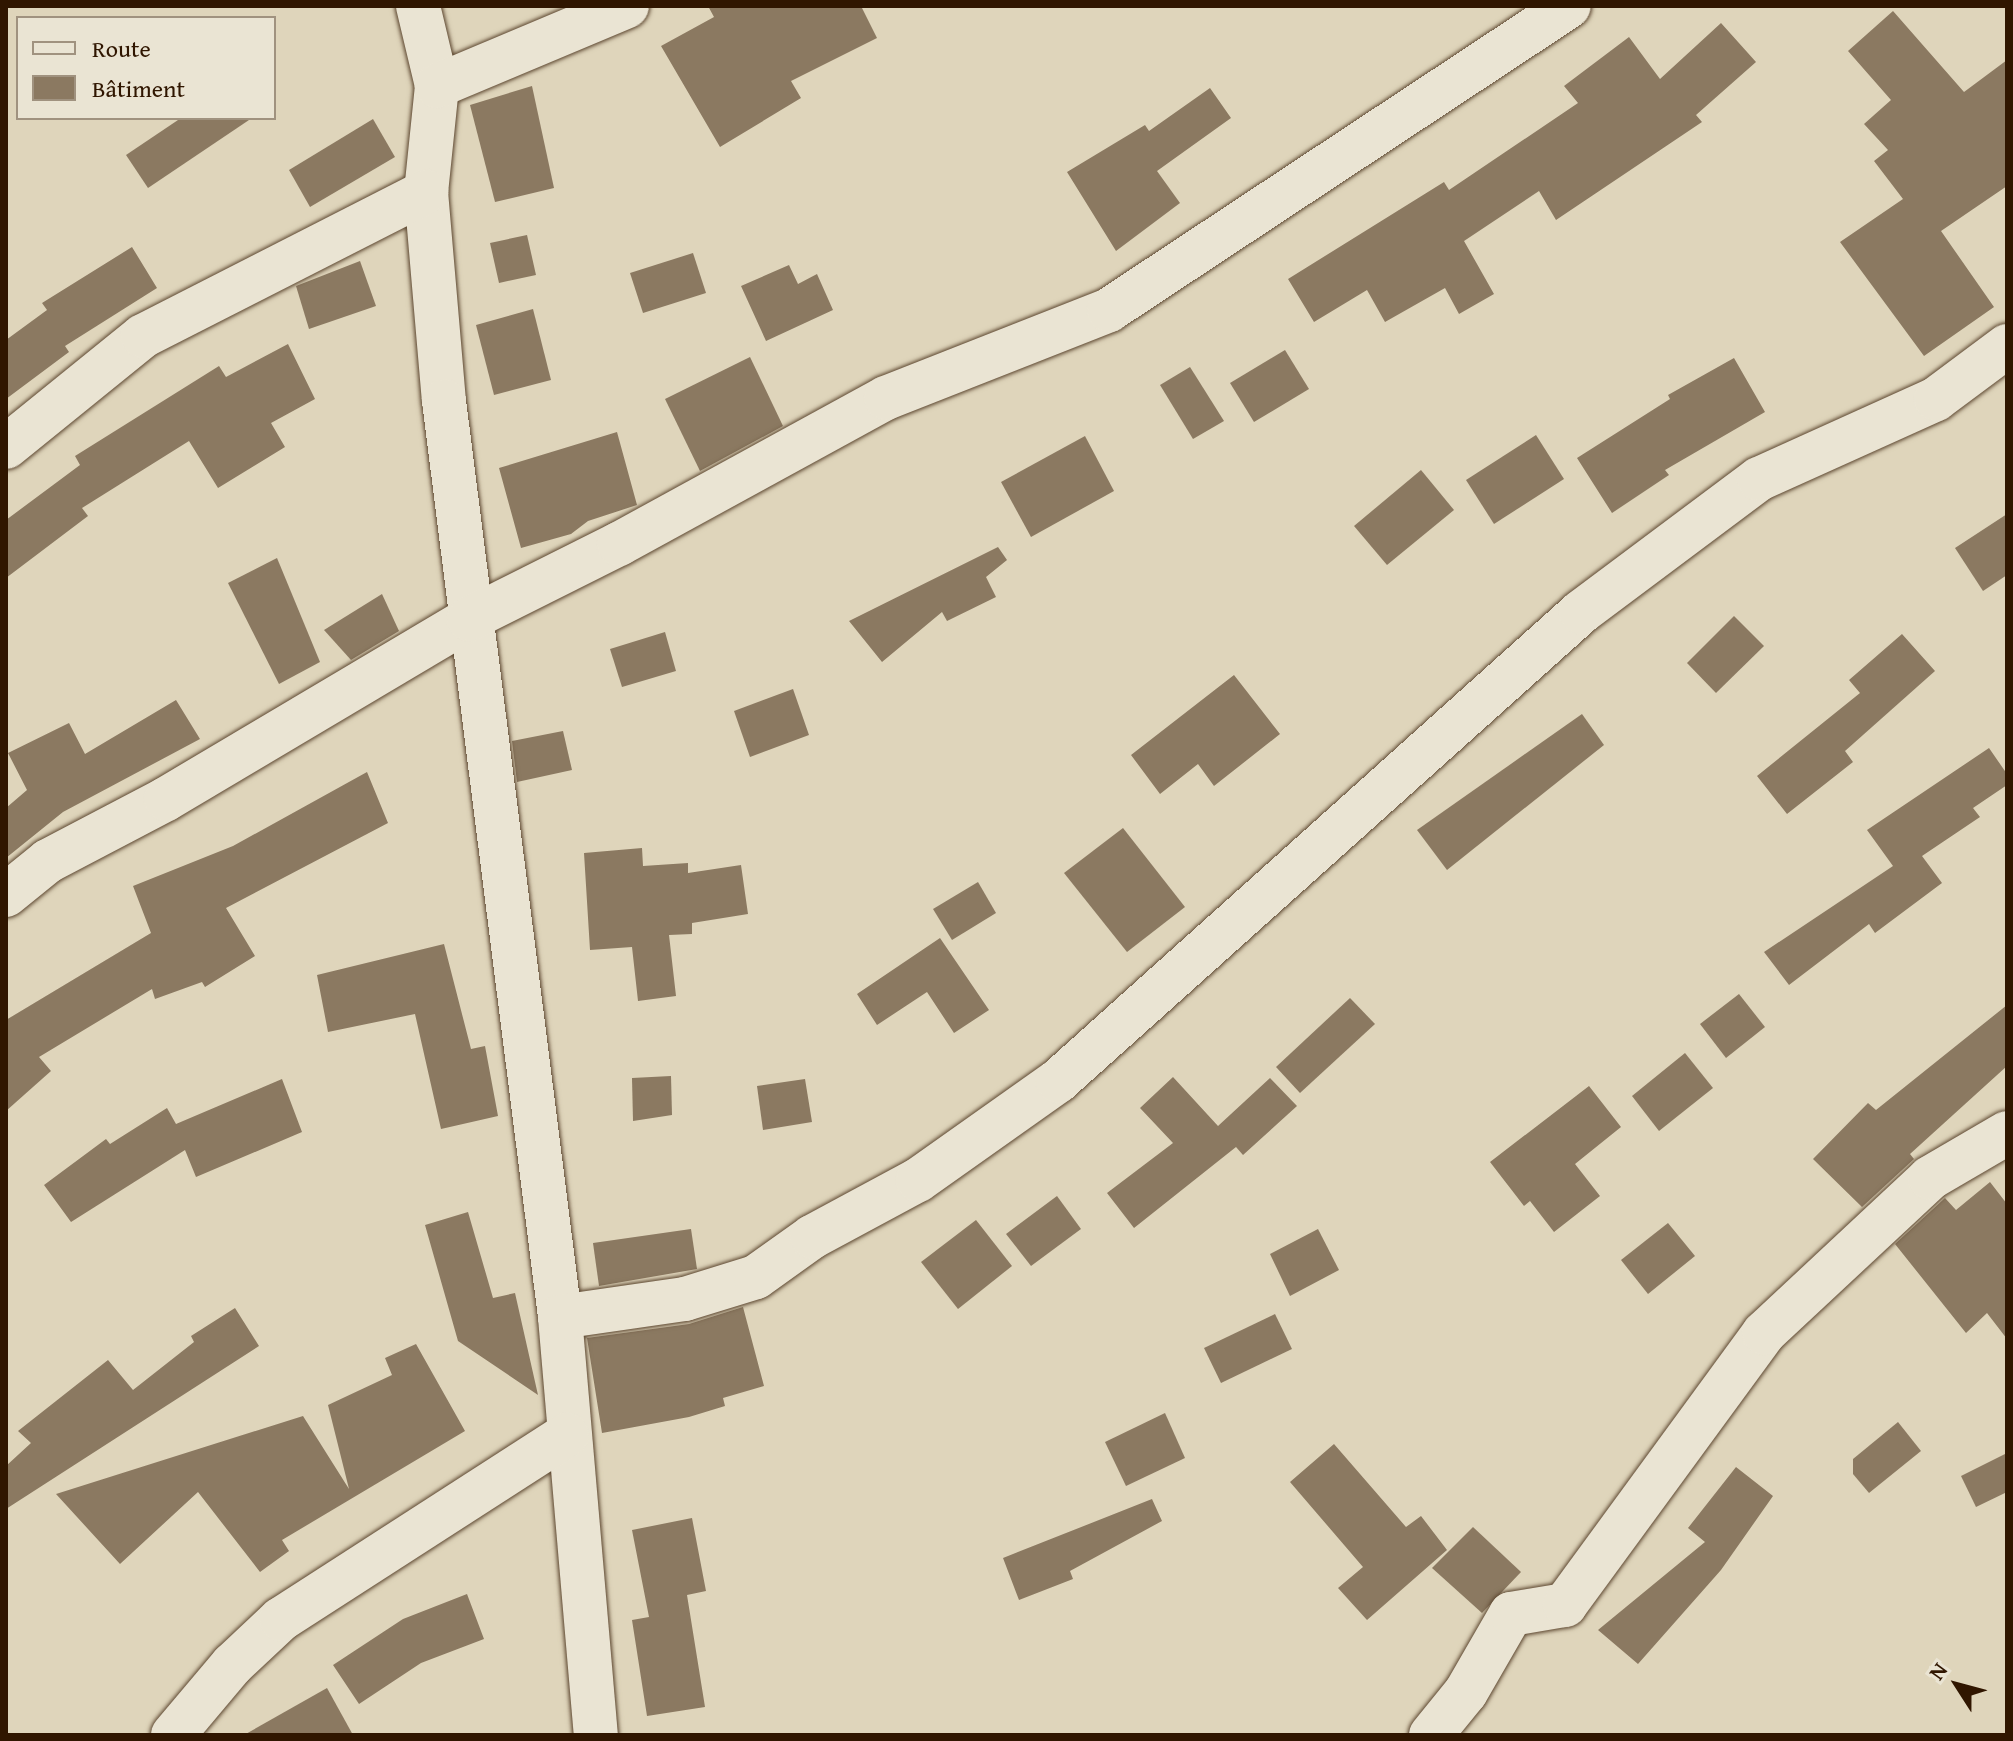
<!DOCTYPE html>
<meta charset="utf-8">
<style>
body{margin:0}
#map{position:relative;width:2013px;height:1741px;overflow:hidden;background:#dfd5bb;font-family:"Gentium Book Plus",serif}
div>[style]{position:absolute}
[style*='--x']{left:calc(var(--x)*1px);top:calc(var(--y)*1px);width:calc(var(--w)*1px);rotate:calc(var(--a)*1deg)}
.building>*{inset:0;background:#8b7961}
.roads{filter:drop-shadow(0 0 2px #5c462f) drop-shadow(0 0 2px #5c462f)}
.minor>*{height:44px;margin:-22px;padding:0 22px;transform-origin:22px;border-radius:22px;background:#eae4d3}
span{translate:-50% -50%;white-space:nowrap;text-align:center;line-height:1.15;-webkit-text-stroke:6px #eae4d3;paint-order:stroke}
.frame{position:absolute;inset:0;border:8px solid #301600;pointer-events:none}
.legend{position:absolute;left:16px;top:16px;width:260px;height:104px;box-sizing:border-box;background:#eae4d3;border:2px solid #a0927f;margin:0;padding:10px 14px;list-style:none;font-size:24px;color:#301600}
.legend li{display:flex;align-items:center;gap:16px;height:40px}
.legend b{width:40px;border:2px solid #a0927f}
.north{position:absolute;left:1917px;top:1645px;width:80px;height:80px;-webkit-text-stroke:6px #eae4d3;paint-order:stroke;rotate:306deg;font-size:22px;font-weight:700;line-height:32px;text-align:center;color:#301600}
.north::after{content:'';display:block;margin:auto;width:28px;height:36px;background:#301600;clip-path:polygon(50% 0,100% 100%,50% 72%,0 100%)}
</style>
<div id="map">
<div class="building">
<div style="clip-path:polygon(708px 6px,861px 6px,877px 38px,791px 81px,801px 98px,720px 147px,661px 46px,714px 17px)"></div>
<div style="clip-path:polygon(1893px 11px,1964px 92px,2007px 60px,2007px 186px,1941px 231px,1994px 307px,1924px 356px,1840px 242px,1903px 199px,1874px 161px,1888px 150px,1864px 124px,1891px 100px,1848px 51px)"></div>
<div style="clip-path:polygon(1721px 23px,1756px 62px,1696px 115px,1702px 122px,1556px 220px,1539px 191px,1464px 241px,1494px 294px,1459px 314px,1445px 288px,1385px 322px,1367px 290px,1314px 322px,1288px 279px,1444px 182px,1449px 190px,1578px 103px,1564px 86px,1629px 37px,1660px 79px)"></div>
<div style="clip-path:polygon(532px 86px,554px 188px,495px 202px,470px 105px)"></div>
<div style="clip-path:polygon(1210px 88px,1231px 118px,1157px 171px,1180px 203px,1116px 251px,1067px 172px,1145px 125px,1149px 131px)"></div>
<div style="clip-path:polygon(181px 118px,252px 118px,148px 188px,126px 155px)"></div>
<div style="clip-path:polygon(373px 119px,395px 157px,310px 207px,289px 170px)"></div>
<div style="clip-path:polygon(527px 235px,536px 275px,499px 283px,490px 243px)"></div>
<div style="clip-path:polygon(132px 247px,157px 288px,65px 346px,69px 352px,6px 399px,6px 340px,47px 310px,42px 303px)"></div>
<div style="clip-path:polygon(693px 253px,706px 293px,643px 313px,630px 273px)"></div>
<div style="clip-path:polygon(360px 261px,376px 306px,309px 329px,296px 286px)"></div>
<div style="clip-path:polygon(789px 265px,798px 284px,817px 274px,833px 310px,766px 341px,741px 286px)"></div>
<div style="clip-path:polygon(533px 309px,551px 380px,494px 395px,476px 325px)"></div>
<div style="clip-path:polygon(288px 344px,315px 399px,271px 423px,285px 447px,218px 488px,189px 441px,82px 508px,88px 516px,6px 578px,6px 520px,80px 465px,75px 456px,219px 366px,226px 377px)"></div>
<div style="clip-path:polygon(1285px 350px,1309px 389px,1254px 422px,1230px 383px)"></div>
<div style="clip-path:polygon(750px 357px,783px 426px,700px 471px,665px 399px)"></div>
<div style="clip-path:polygon(1734px 358px,1765px 412px,1665px 470px,1669px 475px,1612px 513px,1577px 458px,1670px 399px,1668px 395px)"></div>
<div style="clip-path:polygon(1190px 367px,1224px 421px,1193px 439px,1160px 385px)"></div>
<div style="clip-path:polygon(617px 432px,637px 505px,588px 521px,571px 534px,521px 548px,499px 468px)"></div>
<div style="clip-path:polygon(1536px 435px,1564px 479px,1494px 524px,1466px 480px)"></div>
<div style="clip-path:polygon(1085px 436px,1114px 491px,1031px 537px,1001px 482px)"></div>
<div style="clip-path:polygon(1421px 470px,1454px 510px,1387px 565px,1354px 526px)"></div>
<div style="clip-path:polygon(2007px 514px,2007px 575px,1983px 591px,1955px 548px)"></div>
<div style="clip-path:polygon(998px 547px,1007px 560px,986px 577px,996px 597px,947px 621px,942px 612px,882px 662px,849px 621px)"></div>
<div style="clip-path:polygon(277px 558px,320px 662px,279px 684px,228px 583px)"></div>
<div style="clip-path:polygon(382px 594px,399px 631px,351px 660px,324px 630px)"></div>
<div style="clip-path:polygon(1734px 616px,1764px 646px,1716px 693px,1687px 663px)"></div>
<div style="clip-path:polygon(665px 632px,676px 671px,622px 687px,610px 649px)"></div>
<div style="clip-path:polygon(1902px 634px,1935px 671px,1845px 751px,1853px 762px,1787px 814px,1757px 776px,1860px 693px,1849px 680px)"></div>
<div style="clip-path:polygon(1234px 675px,1280px 734px,1214px 786px,1198px 764px,1160px 794px,1131px 755px)"></div>
<div style="clip-path:polygon(793px 689px,809px 735px,750px 757px,734px 711px)"></div>
<div style="clip-path:polygon(176px 700px,200px 739px,63px 812px,6px 858px,6px 808px,27px 790px,8px 753px,69px 723px,85px 754px)"></div>
<div style="clip-path:polygon(1582px 714px,1604px 745px,1447px 870px,1417px 830px)"></div>
<div style="clip-path:polygon(563px 731px,572px 770px,517px 782px,512px 741px)"></div>
<div style="clip-path:polygon(1989px 748px,2007px 774px,2007px 785px,1973px 808px,1980px 817px,1922px 856px,1942px 883px,1875px 933px,1869px 924px,1789px 985px,1764px 952px,1893px 866px,1867px 830px)"></div>
<div style="clip-path:polygon(367px 772px,388px 823px,226px 908px,255px 956px,205px 987px,202px 982px,155px 999px,152px 989px,39px 1057px,51px 1071px,6px 1111px,6px 1020px,151px 933px,133px 886px,233px 846px)"></div>
<div style="clip-path:polygon(1123px 828px,1185px 907px,1127px 952px,1064px 873px)"></div>
<div style="clip-path:polygon(642px 848px,643px 866px,688px 863px,688px 873px,741px 865px,748px 914px,692px 923px,692px 934px,669px 935px,676px 996px,638px 1001px,632px 947px,590px 950px,584px 853px)"></div>
<div style="clip-path:polygon(978px 882px,996px 913px,952px 940px,933px 909px)"></div>
<div style="clip-path:polygon(940px 938px,989px 1010px,954px 1033px,927px 992px,877px 1025px,857px 994px)"></div>
<div style="clip-path:polygon(444px 944px,471px 1049px,485px 1046px,498px 1116px,441px 1129px,415px 1014px,328px 1032px,317px 975px)"></div>
<div style="clip-path:polygon(1739px 994px,1765px 1027px,1726px 1058px,1700px 1024px)"></div>
<div style="clip-path:polygon(1350px 998px,1375px 1024px,1300px 1093px,1276px 1067px)"></div>
<div style="clip-path:polygon(2007px 1005px,2007px 1066px,1910px 1154px,1914px 1159px,1862px 1207px,1813px 1159px,1868px 1103px,1876px 1110px)"></div>
<div style="clip-path:polygon(1685px 1053px,1713px 1088px,1659px 1131px,1632px 1096px)"></div>
<div style="clip-path:polygon(671px 1076px,672px 1115px,633px 1121px,632px 1078px)"></div>
<div style="clip-path:polygon(1173px 1077px,1218px 1126px,1270px 1078px,1297px 1106px,1243px 1155px,1236px 1147px,1134px 1228px,1107px 1193px,1173px 1143px,1140px 1108px)"></div>
<div style="clip-path:polygon(282px 1079px,302px 1132px,196px 1177px,185px 1150px,71px 1222px,44px 1185px,106px 1139px,110px 1144px,167px 1108px,176px 1124px)"></div>
<div style="clip-path:polygon(805px 1079px,812px 1122px,763px 1130px,757px 1086px)"></div>
<div style="clip-path:polygon(1589px 1086px,1621px 1127px,1575px 1164px,1600px 1196px,1554px 1232px,1530px 1201px,1524px 1206px,1490px 1162px)"></div>
<div style="clip-path:polygon(1990px 1182px,2007px 1204px,2007px 1339px,1987px 1313px,1966px 1333px,1895px 1244px,1945px 1198px,1956px 1210px)"></div>
<div style="clip-path:polygon(1057px 1196px,1081px 1229px,1031px 1266px,1006px 1234px)"></div>
<div style="clip-path:polygon(468px 1212px,493px 1298px,515px 1293px,538px 1395px,458px 1341px,425px 1225px)"></div>
<div style="clip-path:polygon(976px 1220px,1012px 1266px,958px 1309px,921px 1262px)"></div>
<div style="clip-path:polygon(1668px 1223px,1695px 1256px,1648px 1294px,1621px 1260px)"></div>
<div style="clip-path:polygon(691px 1229px,697px 1269px,599px 1286px,593px 1243px)"></div>
<div style="clip-path:polygon(1318px 1229px,1339px 1270px,1290px 1296px,1270px 1254px)"></div>
<div style="clip-path:polygon(743px 1307px,764px 1386px,723px 1398px,725px 1406px,689px 1417px,602px 1433px,587px 1338px,689px 1324px)"></div>
<div style="clip-path:polygon(235px 1308px,259px 1346px,6px 1509px,6px 1466px,31px 1443px,18px 1431px,108px 1360px,133px 1390px,194px 1342px,191px 1336px)"></div>
<div style="clip-path:polygon(1275px 1314px,1292px 1349px,1221px 1383px,1204px 1348px)"></div>
<div style="clip-path:polygon(416px 1344px,465px 1431px,282px 1540px,289px 1551px,260px 1572px,198px 1492px,120px 1564px,56px 1494px,303px 1416px,349px 1489px,328px 1405px,392px 1375px,385px 1358px)"></div>
<div style="clip-path:polygon(1165px 1413px,1185px 1458px,1126px 1486px,1105px 1442px)"></div>
<div style="clip-path:polygon(1898px 1422px,1921px 1451px,1869px 1493px,1853px 1474px,1853px 1459px)"></div>
<div style="clip-path:polygon(1334px 1444px,1406px 1527px,1421px 1516px,1447px 1550px,1367px 1620px,1338px 1588px,1363px 1567px,1290px 1482px)"></div>
<div style="clip-path:polygon(2007px 1453px,2007px 1492px,1976px 1507px,1961px 1476px)"></div>
<div style="clip-path:polygon(1736px 1467px,1773px 1496px,1721px 1570px,1638px 1664px,1598px 1630px,1705px 1542px,1688px 1528px)"></div>
<div style="clip-path:polygon(1152px 1499px,1162px 1521px,1070px 1571px,1073px 1579px,1019px 1600px,1003px 1558px)"></div>
<div style="clip-path:polygon(692px 1518px,706px 1591px,687px 1595px,705px 1707px,647px 1716px,632px 1620px,649px 1617px,632px 1530px)"></div>
<div style="clip-path:polygon(1473px 1527px,1521px 1572px,1482px 1613px,1432px 1568px)"></div>
<div style="clip-path:polygon(467px 1594px,484px 1639px,421px 1663px,359px 1704px,333px 1665px,403px 1619px)"></div>
<div style="clip-path:polygon(327px 1688px,353px 1735px,244px 1735px)"></div>
</div>
<div class="roads">
<div class="minor">
<div style="--x:418;--y:6;--w:82;--a:76.6"></div>
<div style="--x:437;--y:86;--w:107;--a:95.9"></div>
<div style="--x:426;--y:192;--w:210;--a:85.1"></div>
<div style="--x:444;--y:401;--w:923;--a:82.78"></div>
<div style="--x:560;--y:1317;--w:420;--a:85.1"></div>
<div style="--x:437;--y:86;--w:206;--a:-22.8"></div>
<div style="--x:6;--y:447;--w:176;--a:-39"></div>
<div style="--x:143;--y:336;--w:318;--a:-27"></div>
<div style="--x:6;--y:895;--w:54;--a:-39"></div>
<div style="--x:48;--y:861;--w:133;--a:-27.7"></div>
<div style="--x:166;--y:799;--w:352;--a:-30.7"></div>
<div style="--x:469;--y:619;--w:168;--a:-26.6"></div>
<div style="--x:619;--y:544;--w:304;--a:-28.7"></div>
<div style="--x:886;--y:398;--w:240;--a:-21.5"></div>
<div style="--x:1109;--y:310;--w:551;--a:-33.46"></div>
<div style="--x:560;--y:1317;--w:126;--a:-8.2"></div>
<div style="--x:685;--y:1299;--w:74;--a:-17.2"></div>
<div style="--x:756;--y:1277;--w:69;--a:-35.5"></div>
<div style="--x:812;--y:1237;--w:120;--a:-28.3"></div>
<div style="--x:918;--y:1180;--w:171;--a:-35.3"></div>
<div style="--x:1058;--y:1081;--w:702;--a:-41.88"></div>
<div style="--x:1581;--y:612;--w:222;--a:-36.8"></div>
<div style="--x:1759;--y:479;--w:194;--a:-24.3"></div>
<div style="--x:1936;--y:399;--w:89;--a:-36.7"></div>
<div style="--x:173;--y:1735;--w:92;--a:-49.9"></div>
<div style="--x:232;--y:1665;--w:67;--a:-43.2"></div>
<div style="--x:281;--y:1619;--w:340;--a:-32.8"></div>
<div style="--x:1431;--y:1735;--w:55;--a:-50.9"></div>
<div style="--x:1466;--y:1692;--w:90;--a:-60"></div>
<div style="--x:1511;--y:1614;--w:55;--a:-9.5"></div>
<div style="--x:1565;--y:1605;--w:337;--a:-53.8"></div>
<div style="--x:1764;--y:1333;--w:227;--a:-43"></div>
<div style="--x:1930;--y:1178;--w:89;--a:-30.3"></div>
</div>
</div>
<div class="frame"></div>
<ul class="legend">
<li><b style="height:10px;background:#eae4d3"></b>Route</li>
<li><b style="height:22px;background:#8b7961"></b>Bâtiment</li>
</ul>
<div class="north">N</div>
</div>
